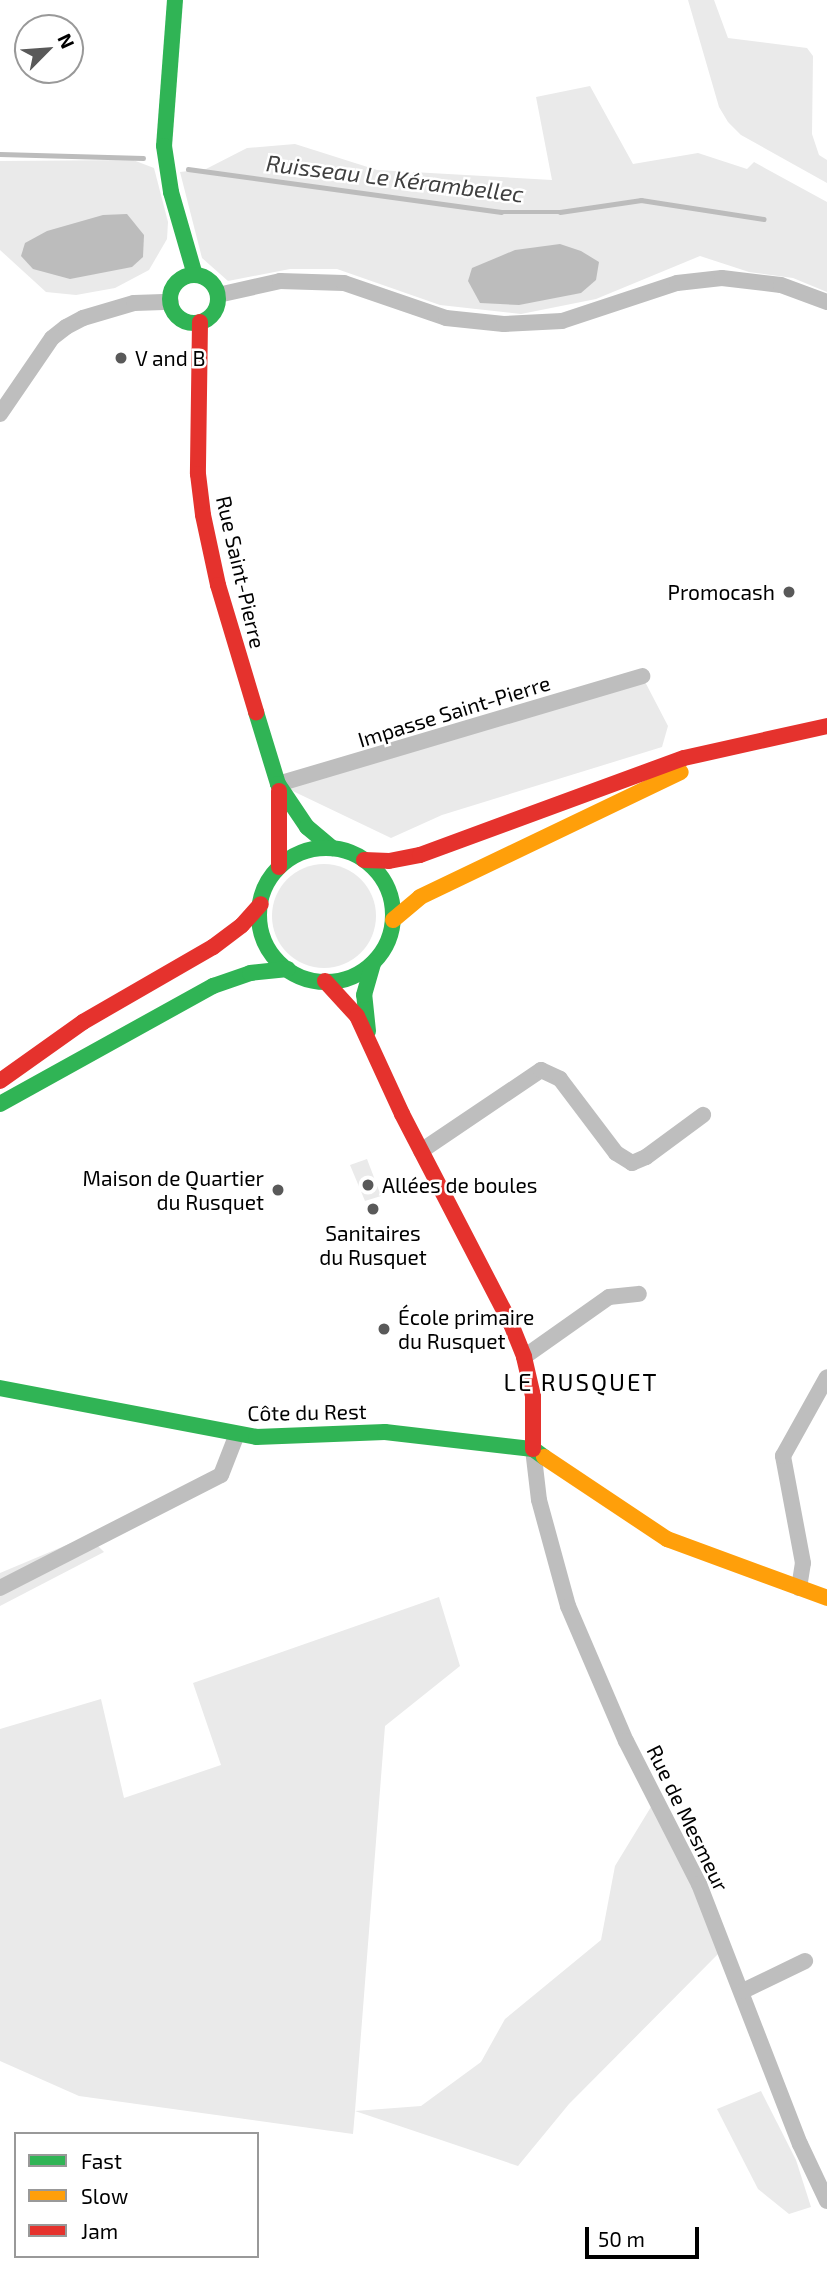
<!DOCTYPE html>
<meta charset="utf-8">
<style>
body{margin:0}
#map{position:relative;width:827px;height:2272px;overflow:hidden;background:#fff;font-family:"Exo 2",sans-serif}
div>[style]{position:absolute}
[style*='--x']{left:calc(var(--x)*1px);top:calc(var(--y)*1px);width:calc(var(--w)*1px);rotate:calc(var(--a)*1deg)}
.green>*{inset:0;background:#eaeaea}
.round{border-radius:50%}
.water>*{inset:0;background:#bcbcbc}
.stream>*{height:4.5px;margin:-2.25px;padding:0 2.25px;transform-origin:2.25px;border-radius:2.25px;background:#bcbcbc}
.street>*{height:16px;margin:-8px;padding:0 8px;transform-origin:8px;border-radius:8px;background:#bebebe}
.fast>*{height:16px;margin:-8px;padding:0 8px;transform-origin:8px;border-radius:8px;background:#30b455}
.fast>.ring{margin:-8px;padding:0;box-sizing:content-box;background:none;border:16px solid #30b455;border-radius:50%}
.slow>*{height:16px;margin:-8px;padding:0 8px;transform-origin:8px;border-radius:8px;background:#ff9f0a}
.jam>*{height:16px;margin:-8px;padding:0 8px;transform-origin:8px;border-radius:8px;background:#e5322d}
.dots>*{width:19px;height:19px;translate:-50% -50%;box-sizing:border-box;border:4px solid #fff;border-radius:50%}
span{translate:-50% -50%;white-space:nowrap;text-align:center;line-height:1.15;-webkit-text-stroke:5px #fff;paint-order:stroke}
.poi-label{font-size:21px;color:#000}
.left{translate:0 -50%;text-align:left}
.right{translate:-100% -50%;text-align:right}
.street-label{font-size:21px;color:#000}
.water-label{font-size:23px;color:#404040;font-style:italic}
.quarter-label{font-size:24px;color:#000;letter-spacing:2px}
.legend{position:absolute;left:14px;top:2132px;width:245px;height:126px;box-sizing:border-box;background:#fff;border:2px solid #999;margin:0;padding:9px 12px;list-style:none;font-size:21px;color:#000}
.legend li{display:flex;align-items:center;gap:14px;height:35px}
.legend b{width:35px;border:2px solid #999}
.north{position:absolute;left:14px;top:14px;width:70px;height:70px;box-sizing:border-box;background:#fff;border:2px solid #999;border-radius:50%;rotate:65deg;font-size:19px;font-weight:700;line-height:28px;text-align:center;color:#000}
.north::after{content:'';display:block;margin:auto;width:24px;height:32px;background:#595959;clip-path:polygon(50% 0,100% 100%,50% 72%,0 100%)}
.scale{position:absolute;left:585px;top:2227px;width:114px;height:32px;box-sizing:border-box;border:4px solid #000;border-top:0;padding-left:9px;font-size:21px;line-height:24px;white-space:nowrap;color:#000;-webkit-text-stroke:5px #fff;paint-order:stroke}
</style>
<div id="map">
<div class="green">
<div style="clip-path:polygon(688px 0,714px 0,728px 38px,807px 48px,813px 56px,812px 134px,819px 155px,827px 160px,827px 183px,741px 135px,728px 122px,719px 107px)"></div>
<div style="clip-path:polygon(590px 86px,633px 164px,698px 153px,747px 169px,754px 162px,827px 202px,827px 292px,793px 278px,749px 272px,700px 256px,596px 299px,521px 314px,440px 305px,337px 269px,290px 269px,228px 281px,202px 258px,180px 172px,206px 169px,247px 148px,295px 144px,377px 170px,552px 180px,536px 97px)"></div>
<div style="clip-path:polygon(133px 160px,154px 168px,168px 222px,167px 239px,149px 270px,115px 288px,76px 295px,46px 292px,0 250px,0 161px)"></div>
<div style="clip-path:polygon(642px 676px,668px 726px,662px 747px,442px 815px,391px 838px,278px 784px)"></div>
<div class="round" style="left:272px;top:864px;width:104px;height:104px"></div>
<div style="clip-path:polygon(367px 1159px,381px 1196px,365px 1201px,350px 1165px)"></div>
<div style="clip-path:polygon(88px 1536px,104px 1552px,0 1606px,0 1573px)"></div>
<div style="clip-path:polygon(439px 1597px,460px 1666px,385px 1726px,355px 2111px,421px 2106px,481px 2062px,505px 2019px,601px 1940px,615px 1866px,657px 1797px,725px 1947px,569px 2104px,518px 2166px,355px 2111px,353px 2134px,79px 2096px,0 2061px,0 1729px,101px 1699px,124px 1798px,221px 1765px,193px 1683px)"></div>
<div style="clip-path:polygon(761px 2091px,796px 2160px,811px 2207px,789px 2214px,758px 2189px,717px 2109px)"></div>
</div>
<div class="water">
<div style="clip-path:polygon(127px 214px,144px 235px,143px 257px,132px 267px,70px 279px,33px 269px,21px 256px,25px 243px,47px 231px,103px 215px)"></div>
<div style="clip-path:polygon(560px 244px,581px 251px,599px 262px,596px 280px,581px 293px,519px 305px,480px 303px,468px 281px,472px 268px,515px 250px)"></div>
</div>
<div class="stream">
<div style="--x:0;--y:154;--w:143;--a:1.6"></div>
<div style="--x:188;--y:169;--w:316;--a:7.8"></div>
<div style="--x:501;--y:212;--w:59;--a:0"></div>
<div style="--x:560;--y:212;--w:82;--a:-8.4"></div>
<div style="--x:641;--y:200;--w:124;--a:8.8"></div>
</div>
<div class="street">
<div style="--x:218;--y:295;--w:64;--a:-12.7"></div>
<div style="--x:280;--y:281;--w:64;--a:1.8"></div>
<div style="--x:344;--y:283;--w:108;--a:18.9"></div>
<div style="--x:446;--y:318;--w:58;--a:5.9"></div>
<div style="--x:504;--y:324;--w:58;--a:-3"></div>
<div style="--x:562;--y:321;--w:121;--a:-18.3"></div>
<div style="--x:677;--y:283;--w:45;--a:-6.3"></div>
<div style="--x:722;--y:278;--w:59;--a:6.8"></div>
<div style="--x:781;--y:285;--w:49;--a:20.3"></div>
<div style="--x:0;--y:414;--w:92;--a:-55.6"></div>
<div style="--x:52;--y:338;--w:18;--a:-38"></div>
<div style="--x:66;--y:327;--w:19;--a:-28"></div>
<div style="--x:83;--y:318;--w:53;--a:-16.4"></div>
<div style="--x:134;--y:303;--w:37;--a:-2"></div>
<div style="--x:278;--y:784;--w:380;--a:-16.5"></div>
<div style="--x:421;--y:1151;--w:145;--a:-34"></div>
<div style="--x:541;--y:1070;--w:21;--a:25"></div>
<div style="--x:560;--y:1079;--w:93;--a:52.9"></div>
<div style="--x:616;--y:1153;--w:19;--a:32"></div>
<div style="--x:632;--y:1163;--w:15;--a:-23"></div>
<div style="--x:646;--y:1157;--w:71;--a:-36.4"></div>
<div style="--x:524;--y:1357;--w:104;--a:-35.2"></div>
<div style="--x:609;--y:1297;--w:30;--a:-6"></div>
<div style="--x:533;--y:1449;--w:51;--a:83.3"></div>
<div style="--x:539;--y:1500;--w:110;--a:74.7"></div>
<div style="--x:568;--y:1606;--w:147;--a:66.8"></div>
<div style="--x:626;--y:1741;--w:161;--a:63"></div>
<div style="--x:699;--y:1884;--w:279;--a:68.8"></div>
<div style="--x:800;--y:2144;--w:63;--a:64.7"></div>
<div style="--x:0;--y:1588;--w:248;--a:-27.1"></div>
<div style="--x:221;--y:1475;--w:44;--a:-68.7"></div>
<div style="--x:799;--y:1588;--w:25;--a:-81"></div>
<div style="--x:803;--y:1563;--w:109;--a:-100.6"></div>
<div style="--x:783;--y:1456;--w:90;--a:-60.9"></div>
<div style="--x:743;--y:1991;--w:69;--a:-25.8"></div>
</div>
<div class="fast">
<div style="--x:175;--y:0;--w:146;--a:94.3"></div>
<div style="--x:164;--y:146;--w:47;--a:81.3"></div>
<div style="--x:171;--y:192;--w:86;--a:73.9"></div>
<div class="ring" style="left:170px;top:275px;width:32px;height:32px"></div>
<div style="--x:256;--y:712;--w:75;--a:73"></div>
<div style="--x:278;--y:784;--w:52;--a:56"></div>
<div style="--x:307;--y:827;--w:33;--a:40"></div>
<div class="ring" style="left:259px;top:848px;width:118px;height:118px"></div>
<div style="--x:368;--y:1031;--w:36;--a:-96"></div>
<div style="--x:364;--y:995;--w:33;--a:-74"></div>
<div style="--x:0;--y:1104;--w:244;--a:-29"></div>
<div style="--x:213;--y:986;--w:39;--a:-19"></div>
<div style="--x:250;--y:973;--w:38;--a:-6"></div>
<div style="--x:0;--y:1388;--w:261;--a:10.8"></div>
<div style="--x:256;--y:1437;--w:129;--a:-2.2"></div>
<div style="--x:385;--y:1432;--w:149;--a:6.6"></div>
<div style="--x:533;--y:1449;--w:14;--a:36"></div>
</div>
<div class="slow">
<div style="--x:393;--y:920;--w:35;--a:-40"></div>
<div style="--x:420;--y:897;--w:289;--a:-25.6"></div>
<div style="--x:544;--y:1457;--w:148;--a:33.7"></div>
<div style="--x:667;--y:1539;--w:171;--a:20.2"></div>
</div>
<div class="jam">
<div style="--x:200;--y:322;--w:152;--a:90.8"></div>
<div style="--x:198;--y:474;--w:41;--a:83"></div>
<div style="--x:203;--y:515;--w:72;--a:77.9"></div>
<div style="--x:218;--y:585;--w:133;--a:73.3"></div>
<div style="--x:279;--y:791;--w:76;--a:90"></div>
<div style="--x:364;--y:860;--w:25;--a:2"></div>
<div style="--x:389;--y:861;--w:32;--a:-11"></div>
<div style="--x:420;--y:855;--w:281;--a:-20.2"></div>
<div style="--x:684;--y:758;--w:147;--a:-12.6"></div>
<div style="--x:325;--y:981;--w:47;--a:47.6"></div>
<div style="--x:357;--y:1016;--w:108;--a:65.3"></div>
<div style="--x:402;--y:1114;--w:237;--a:62.6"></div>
<div style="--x:511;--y:1324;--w:35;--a:68"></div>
<div style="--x:524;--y:1357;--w:40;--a:77"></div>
<div style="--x:533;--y:1396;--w:53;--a:90"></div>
<div style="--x:0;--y:1081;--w:102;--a:-35.4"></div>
<div style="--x:83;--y:1022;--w:150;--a:-30"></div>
<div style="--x:213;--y:947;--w:36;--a:-37"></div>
<div style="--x:242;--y:925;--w:28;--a:-48"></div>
</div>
<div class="dots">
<div style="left:121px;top:358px;background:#595959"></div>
<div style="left:789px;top:592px;background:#595959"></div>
<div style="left:368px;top:1185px;background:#595959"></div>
<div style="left:278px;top:1190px;background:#595959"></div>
<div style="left:373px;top:1209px;background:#595959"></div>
<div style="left:384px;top:1329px;background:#595959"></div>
</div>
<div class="poi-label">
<span class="left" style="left:135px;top:358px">V and B</span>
<span class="right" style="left:775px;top:592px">Promocash</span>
<span class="right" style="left:264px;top:1190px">Maison de Quartier<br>du Rusquet</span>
<span class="left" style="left:382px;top:1185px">Allées de boules</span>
<span style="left:373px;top:1245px">Sanitaires<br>du Rusquet</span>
<span class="left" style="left:398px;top:1329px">École primaire<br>du Rusquet</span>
</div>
<div class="street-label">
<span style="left:241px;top:572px;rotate:77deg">Rue Saint-Pierre</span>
<span style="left:454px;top:711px;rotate:-17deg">Impasse Saint-Pierre</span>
<span style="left:307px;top:1412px;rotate:-1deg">Côte du Rest</span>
<span style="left:688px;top:1818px;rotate:64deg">Rue de Mesmeur</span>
</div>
<div class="water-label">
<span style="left:395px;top:178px;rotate:7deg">Ruisseau Le Kérambellec</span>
</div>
<div class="quarter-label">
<span style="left:581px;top:1382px">LE RUSQUET</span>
</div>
<ul class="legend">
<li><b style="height:9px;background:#30b455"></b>Fast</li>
<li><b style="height:9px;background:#ff9f0a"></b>Slow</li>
<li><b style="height:9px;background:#e5322d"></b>Jam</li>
</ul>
<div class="north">N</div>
<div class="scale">50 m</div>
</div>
